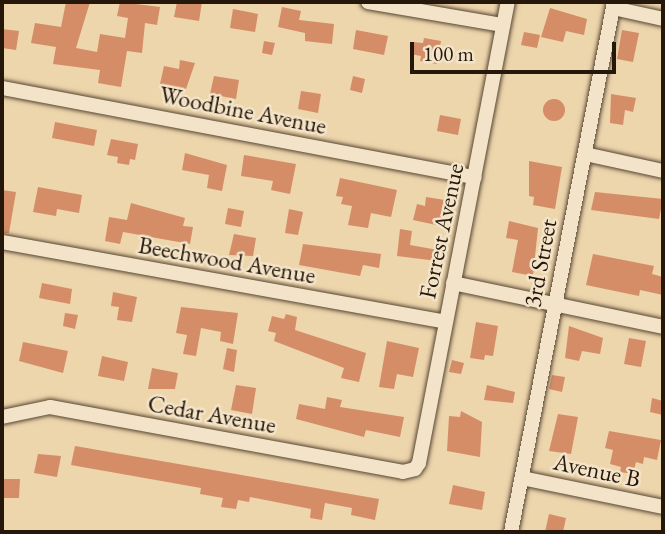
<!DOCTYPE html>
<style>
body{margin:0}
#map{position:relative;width:665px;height:534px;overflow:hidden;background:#edd5ac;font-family:"EB Garamond",serif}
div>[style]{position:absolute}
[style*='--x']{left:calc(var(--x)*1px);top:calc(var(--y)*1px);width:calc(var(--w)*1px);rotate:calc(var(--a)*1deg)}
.building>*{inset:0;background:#d58d68}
.round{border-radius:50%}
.roads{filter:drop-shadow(0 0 2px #574632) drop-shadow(0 0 2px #574632)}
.minor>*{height:14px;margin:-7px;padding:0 7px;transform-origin:7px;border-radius:7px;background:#f3e4c9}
span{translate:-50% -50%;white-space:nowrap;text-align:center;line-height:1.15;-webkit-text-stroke:5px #f3e4c9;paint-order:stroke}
.street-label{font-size:24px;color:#251709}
.frame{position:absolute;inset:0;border:4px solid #251709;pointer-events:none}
.scale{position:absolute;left:410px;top:42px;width:206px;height:32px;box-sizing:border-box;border:4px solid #251709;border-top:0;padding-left:9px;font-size:21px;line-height:24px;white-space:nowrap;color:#251709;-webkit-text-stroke:5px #f3e4c9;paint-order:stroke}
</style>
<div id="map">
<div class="building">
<div style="clip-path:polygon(66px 2px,90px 2px,76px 48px,97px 52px,100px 34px,125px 38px,128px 18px,117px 16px,120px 2px,160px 7px,157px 25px,145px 23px,142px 53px,127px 51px,121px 87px,98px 83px,100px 70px,53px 64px,56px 47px,31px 43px,35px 23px,61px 27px)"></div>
<div style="clip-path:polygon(177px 2px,202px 2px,199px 21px,174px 17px)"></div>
<div style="clip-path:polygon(282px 7px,301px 11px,299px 20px,334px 24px,332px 44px,305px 41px,305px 33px,278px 27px)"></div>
<div style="clip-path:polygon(550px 8px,587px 19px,584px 35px,566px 31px,563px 42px,541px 37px)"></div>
<div style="clip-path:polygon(233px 9px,258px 14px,255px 32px,230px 28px)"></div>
<div style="clip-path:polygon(2px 29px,19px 31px,16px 50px,2px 48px)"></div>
<div style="clip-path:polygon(356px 30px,388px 36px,384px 55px,353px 49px)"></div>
<div style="clip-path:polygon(622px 30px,639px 33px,633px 62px,617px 59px)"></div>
<div style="clip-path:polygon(524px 32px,540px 35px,537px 48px,521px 45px)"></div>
<div style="clip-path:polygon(424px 38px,441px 41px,437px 64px,420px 61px,421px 56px,411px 54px,413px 42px,423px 43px)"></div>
<div style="clip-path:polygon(264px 41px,275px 43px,272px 55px,262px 53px)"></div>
<div style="clip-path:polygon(180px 60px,195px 63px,186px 89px,160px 84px,164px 66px,179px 69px)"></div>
<div style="clip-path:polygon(214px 76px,239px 80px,236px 99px,210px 94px)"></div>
<div style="clip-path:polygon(353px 76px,365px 79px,362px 93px,350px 90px)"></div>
<div style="clip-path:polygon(301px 91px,321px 94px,318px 113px,298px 109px)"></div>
<div style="clip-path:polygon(611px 94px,636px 98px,633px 112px,625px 110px,623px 125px,610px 123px)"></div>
<div class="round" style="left:543px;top:99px;width:22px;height:22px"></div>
<div style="clip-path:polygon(440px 115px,461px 119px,458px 135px,437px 131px)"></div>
<div style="clip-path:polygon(55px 122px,97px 130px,94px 146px,52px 138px)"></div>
<div style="clip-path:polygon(111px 139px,138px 144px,135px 160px,130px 159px,129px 165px,117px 163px,118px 157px,107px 155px)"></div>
<div style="clip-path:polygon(185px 153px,227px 165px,222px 191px,207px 188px,209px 175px,182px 170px)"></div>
<div style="clip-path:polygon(244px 155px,296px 164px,290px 194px,271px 190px,273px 181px,241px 176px)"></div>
<div style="clip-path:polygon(529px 161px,562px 167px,555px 209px,533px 205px,534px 197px,529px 196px)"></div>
<div style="clip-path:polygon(340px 178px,397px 190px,391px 217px,371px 213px,368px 228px,348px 225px,352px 206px,341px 204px,343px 197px,336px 196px)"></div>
<div style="clip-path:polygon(38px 187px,82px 195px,79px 213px,57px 209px,56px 216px,33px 212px)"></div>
<div style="clip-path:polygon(2px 190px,16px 192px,9px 233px,2px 233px)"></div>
<div style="clip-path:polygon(595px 192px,663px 199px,659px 219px,591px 210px)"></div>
<div style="clip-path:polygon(426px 197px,445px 200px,441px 226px,413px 220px,417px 204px,425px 206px)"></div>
<div style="clip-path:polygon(131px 203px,185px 218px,183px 226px,193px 227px,190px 244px,123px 232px,120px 244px,105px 241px,109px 217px,127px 220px)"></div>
<div style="clip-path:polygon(228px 208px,244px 211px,241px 227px,225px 224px)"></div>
<div style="clip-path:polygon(289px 209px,303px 212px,298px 235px,285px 233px)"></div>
<div style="clip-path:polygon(509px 221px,538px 228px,533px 276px,512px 272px,518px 240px,506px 238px)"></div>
<div style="clip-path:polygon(400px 229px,412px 231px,410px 245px,438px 250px,437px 261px,397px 256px)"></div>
<div style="clip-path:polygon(234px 234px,256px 238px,253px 256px,229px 255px)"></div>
<div style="clip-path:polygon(303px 244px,381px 254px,379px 268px,363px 265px,360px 276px,299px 265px)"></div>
<div style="clip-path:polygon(593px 254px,654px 266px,652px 274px,663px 277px,663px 295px,640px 290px,639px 296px,586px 285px)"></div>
<div style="clip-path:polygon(42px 283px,72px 289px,70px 304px,39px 298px)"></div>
<div style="clip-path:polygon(113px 292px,137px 297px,132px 322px,117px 320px,119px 307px,111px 306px)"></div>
<div style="clip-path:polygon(181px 307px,238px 313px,233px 344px,220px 341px,221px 332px,201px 328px,196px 356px,183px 354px,187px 335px,176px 333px)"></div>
<div style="clip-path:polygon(65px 313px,78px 315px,75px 329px,63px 326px)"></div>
<div style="clip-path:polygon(286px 314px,297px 317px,295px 330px,366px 353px,359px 382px,341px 378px,344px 368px,274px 341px,276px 333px,268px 331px,272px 316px,284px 319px)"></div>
<div style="clip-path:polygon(476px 322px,498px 326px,493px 356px,485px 355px,484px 360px,470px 358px)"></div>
<div style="clip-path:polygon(569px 326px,603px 338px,600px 354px,582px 351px,579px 361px,565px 358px)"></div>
<div style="clip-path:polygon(629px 338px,646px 341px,641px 367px,624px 364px)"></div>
<div style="clip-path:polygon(387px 341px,419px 348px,413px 377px,397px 374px,394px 389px,379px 387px)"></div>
<div style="clip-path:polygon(23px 342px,68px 351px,63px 373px,19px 361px)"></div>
<div style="clip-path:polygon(227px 348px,237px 350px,234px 372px,223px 369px)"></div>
<div style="clip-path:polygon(102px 356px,128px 362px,124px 381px,98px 376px)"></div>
<div style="clip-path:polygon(452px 360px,464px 363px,461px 374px,449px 372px)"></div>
<div style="clip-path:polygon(152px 368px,178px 373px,175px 389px,148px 389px)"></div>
<div style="clip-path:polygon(552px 375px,565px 377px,562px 392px,549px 389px)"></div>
<div style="clip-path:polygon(236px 385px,256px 388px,252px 414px,231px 410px)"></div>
<div style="clip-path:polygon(487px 385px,515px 392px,513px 403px,484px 400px)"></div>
<div style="clip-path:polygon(327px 397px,342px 400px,340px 407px,404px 417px,400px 437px,366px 430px,364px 437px,296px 419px,299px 404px,325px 409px)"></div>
<div style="clip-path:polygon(652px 398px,663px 401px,663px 415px,650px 412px)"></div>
<div style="clip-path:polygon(461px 411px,482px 422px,480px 457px,447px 451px,449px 416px,460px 417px)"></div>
<div style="clip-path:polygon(558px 414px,578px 417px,571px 454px,549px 451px)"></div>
<div style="clip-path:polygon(609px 431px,661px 440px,657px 460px,644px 457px,643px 464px,636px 462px,633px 474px,620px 472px,621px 467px,610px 464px,613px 450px,605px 448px)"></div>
<div style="clip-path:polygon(75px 446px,379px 499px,375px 520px,351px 515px,352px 508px,325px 503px,322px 520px,310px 518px,311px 509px,250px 497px,249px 502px,238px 500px,236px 509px,221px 507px,223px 498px,200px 494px,201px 488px,71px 465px)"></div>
<div style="clip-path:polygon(38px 454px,61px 456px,57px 477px,34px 473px)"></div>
<div style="clip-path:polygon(2px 479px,20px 479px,19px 498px,2px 498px)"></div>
<div style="clip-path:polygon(453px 485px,485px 492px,482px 510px,449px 504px)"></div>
<div style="clip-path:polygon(549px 514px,566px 518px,563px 532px,545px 532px)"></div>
</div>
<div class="roads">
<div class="minor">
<div style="--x:368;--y:2;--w:137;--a:9.7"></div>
<div style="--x:613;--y:8;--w:51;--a:12.4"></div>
<div style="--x:2;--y:88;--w:481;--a:10.7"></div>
<div style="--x:585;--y:154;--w:80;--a:12.3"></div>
<div style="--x:2;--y:242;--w:450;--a:10.2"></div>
<div style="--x:453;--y:283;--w:215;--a:11.8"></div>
<div style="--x:2;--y:417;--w:49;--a:-11.8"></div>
<div style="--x:50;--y:407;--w:359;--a:10.4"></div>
<div style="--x:403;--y:472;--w:12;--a:-14"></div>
<div style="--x:415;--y:469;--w:7;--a:-56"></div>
<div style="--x:419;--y:463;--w:470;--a:-79.1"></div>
<div style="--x:522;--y:478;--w:144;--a:11.6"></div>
<div style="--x:511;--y:532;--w:540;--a:-79"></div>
</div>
</div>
<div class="street-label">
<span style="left:243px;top:110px;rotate:11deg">Woodbine Avenue</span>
<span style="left:441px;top:231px;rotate:-78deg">Forrest Avenue</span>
<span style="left:227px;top:260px;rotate:10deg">Beechwood Avenue</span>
<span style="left:540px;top:263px;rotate:-79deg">3rd Street</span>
<span style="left:212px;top:414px;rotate:10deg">Cedar Avenue</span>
<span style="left:597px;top:470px;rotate:12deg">Avenue B</span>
</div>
<div class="frame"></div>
<div class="scale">100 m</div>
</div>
